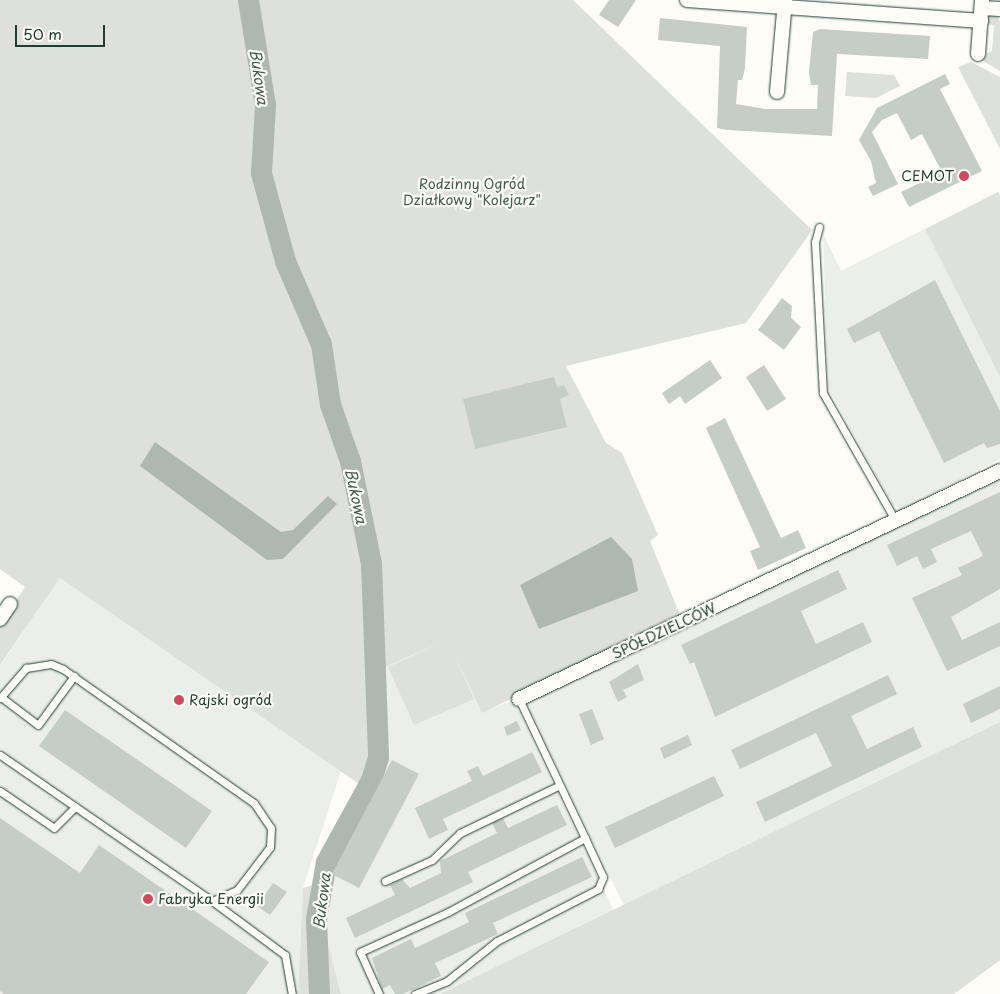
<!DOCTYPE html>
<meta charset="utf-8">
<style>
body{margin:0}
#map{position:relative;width:1000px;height:994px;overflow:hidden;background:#fdfcf7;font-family:"Playpen Sans",sans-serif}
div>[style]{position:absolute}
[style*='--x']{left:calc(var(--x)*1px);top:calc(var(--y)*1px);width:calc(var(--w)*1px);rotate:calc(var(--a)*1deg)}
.built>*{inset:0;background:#eceee9}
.green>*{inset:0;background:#dde0db}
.water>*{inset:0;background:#aeb8b1}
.river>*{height:21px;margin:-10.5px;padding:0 10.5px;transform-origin:10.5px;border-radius:10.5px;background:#aeb8b1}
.building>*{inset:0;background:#c6cdc7}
.roads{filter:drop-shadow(0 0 1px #1f3d34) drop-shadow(0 0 1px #1f3d34)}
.service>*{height:7px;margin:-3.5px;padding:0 3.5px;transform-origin:3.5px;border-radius:3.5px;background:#fdfcf7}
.minor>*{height:14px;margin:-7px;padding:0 7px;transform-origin:7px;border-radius:7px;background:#fdfcf7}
.dots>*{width:14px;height:14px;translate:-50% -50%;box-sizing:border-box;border:2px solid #fdfcf7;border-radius:50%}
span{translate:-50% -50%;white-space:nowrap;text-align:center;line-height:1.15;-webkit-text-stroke:4.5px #fdfcf7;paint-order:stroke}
.poi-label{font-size:14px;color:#1f3d34}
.right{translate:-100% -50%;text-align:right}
.left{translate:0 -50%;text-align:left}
.park-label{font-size:14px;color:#455e55}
.street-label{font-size:14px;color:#1f3d34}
.water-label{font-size:15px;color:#435c53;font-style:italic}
.scale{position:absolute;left:15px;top:25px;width:90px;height:22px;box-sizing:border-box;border:2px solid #1f3d34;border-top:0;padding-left:6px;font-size:15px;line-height:18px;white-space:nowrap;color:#1f3d34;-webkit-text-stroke:4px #fdfcf7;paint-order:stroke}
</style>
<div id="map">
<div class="built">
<div style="clip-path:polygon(925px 229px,1000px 377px,1000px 459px,903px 510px,893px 505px,828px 388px,823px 234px,841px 271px)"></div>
<div style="clip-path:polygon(1000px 479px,1000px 722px,624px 906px,526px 702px)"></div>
<div style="clip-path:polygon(60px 578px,341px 771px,303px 888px,298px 994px,0 994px,0 666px)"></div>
<div style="clip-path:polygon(448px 639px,482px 712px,513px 700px,614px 911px,440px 994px,341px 994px,327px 940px,328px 881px,390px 757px,381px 669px)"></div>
</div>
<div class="green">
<div style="clip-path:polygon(0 0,241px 0,256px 109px,252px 156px,283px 276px,316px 355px,327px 417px,340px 449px,362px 549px,374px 751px,362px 786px,60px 578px,0 665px,0 625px,25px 587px,0 569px)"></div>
<div style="clip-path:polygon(252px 0,573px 0,812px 230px,746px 323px,566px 366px,606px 443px,622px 453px,658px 535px,650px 541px,680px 615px,482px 713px,450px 645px,474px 699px,414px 725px,388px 667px,448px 639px,381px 669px,373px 551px,356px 472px,335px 407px,324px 340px,294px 269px,270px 180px,266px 81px)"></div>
<div style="clip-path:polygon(998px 14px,1000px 23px,1000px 71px,978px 58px,992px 51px,994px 25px,985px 24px,990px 15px)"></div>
<div style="clip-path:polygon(971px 62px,1000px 77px,1000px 149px,958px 67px)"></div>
<div style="clip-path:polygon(847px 72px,894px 75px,900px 86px,876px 98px,845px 96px)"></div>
<div style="clip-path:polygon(998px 192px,1000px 195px,1000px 377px,925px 229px)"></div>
<div style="clip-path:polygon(1000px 722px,1000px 960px,954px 994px,440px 994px)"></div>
<div style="clip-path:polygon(328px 881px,327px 940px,341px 994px,298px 994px,303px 888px)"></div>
</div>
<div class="water">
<div style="clip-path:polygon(155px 442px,281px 532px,293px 530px,328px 496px,337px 504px,283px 559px,267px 560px,140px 466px)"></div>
<div style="clip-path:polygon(611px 537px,632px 559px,638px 591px,539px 629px,520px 585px)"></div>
</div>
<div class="river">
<div style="--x:248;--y:0;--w:106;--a:80.8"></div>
<div style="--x:265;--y:105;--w:68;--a:93.4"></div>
<div style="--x:261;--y:173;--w:91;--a:74.7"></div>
<div style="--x:285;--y:261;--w:90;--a:66.6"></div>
<div style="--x:321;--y:344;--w:61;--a:81.5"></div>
<div style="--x:330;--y:404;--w:60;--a:70.7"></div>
<div style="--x:350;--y:461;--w:104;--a:78.4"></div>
<div style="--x:371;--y:563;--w:194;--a:87.9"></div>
<div style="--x:378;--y:757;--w:24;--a:107"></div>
<div style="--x:371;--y:780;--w:94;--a:118.8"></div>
<div style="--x:326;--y:862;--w:58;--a:100"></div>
<div style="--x:316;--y:919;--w:75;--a:87.7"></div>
</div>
<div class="building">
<div style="clip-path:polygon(609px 0,636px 0,618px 27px,599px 15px)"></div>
<div style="clip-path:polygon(660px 18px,747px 27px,745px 68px,742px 80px,738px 80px,736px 104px,765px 109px,817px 109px,818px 85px,811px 85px,809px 72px,813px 32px,820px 29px,930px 36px,928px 59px,837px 54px,832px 136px,727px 130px,717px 128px,720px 46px,658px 40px)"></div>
<div style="clip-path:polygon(945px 74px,950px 84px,940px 89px,982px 171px,909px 207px,901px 192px,942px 172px,922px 134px,911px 140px,897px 113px,882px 120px,872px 132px,898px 184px,873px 196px,868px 187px,876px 183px,871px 161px,859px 140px,877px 108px)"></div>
<div style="clip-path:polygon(935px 280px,1000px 411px,1000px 444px,987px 448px,984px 443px,944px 463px,879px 331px,854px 343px,847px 329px)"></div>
<div style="clip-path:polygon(782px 298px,792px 306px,791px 318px,801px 327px,784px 350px,758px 330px)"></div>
<div style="clip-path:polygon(710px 360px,722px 378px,685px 404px,680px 396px,669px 404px,662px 393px)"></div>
<div style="clip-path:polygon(764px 365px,786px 399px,767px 411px,746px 377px)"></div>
<div style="clip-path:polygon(554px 377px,557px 387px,564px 385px,569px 395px,560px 399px,567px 427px,475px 449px,463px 399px)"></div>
<div style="clip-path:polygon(725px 418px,781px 538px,798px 530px,806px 548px,758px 570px,750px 551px,760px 547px,706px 428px)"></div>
<div style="clip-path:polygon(1000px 492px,1000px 589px,951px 617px,962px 640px,1000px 622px,1000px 646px,947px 671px,912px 598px,962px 575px,958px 568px,983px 556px,971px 531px,931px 549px,937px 562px,923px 569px,917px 556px,897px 566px,887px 545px)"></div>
<div style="clip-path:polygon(838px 570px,847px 589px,801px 611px,816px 644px,863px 622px,872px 642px,715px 717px,694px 662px,690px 664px,681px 645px)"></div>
<div style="clip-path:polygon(638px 664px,644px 680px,623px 690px,627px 697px,618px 702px,609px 682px)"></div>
<div style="clip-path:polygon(888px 675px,897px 694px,851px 716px,867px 749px,913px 727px,922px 747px,765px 822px,756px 802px,832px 766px,816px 733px,740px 769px,731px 750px)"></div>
<div style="clip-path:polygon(1000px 686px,1000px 709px,971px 723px,963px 704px)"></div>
<div style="clip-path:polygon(592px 709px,604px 739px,591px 745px,579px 714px)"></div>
<div style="clip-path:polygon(65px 710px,212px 811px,186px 848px,39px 746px)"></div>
<div style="clip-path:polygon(517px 721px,521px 730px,507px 736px,504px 727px)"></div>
<div style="clip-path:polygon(688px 735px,692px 745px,664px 759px,660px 748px)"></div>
<div style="clip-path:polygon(532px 752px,542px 772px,443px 819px,448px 830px,429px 839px,415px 808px,472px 781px,467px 771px,478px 766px,483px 776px)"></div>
<div style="clip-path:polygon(392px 760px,419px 774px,359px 888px,332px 874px)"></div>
<div style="clip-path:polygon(714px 776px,724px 796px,615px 848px,605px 827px)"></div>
<div style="clip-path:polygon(557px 805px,567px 825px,468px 872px,473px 882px,355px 938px,346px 918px,395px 895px,390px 885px,402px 879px,410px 888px,441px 873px,440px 861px,497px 833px,492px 823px,503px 818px,508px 828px)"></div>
<div style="clip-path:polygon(0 818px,80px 873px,99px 845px,269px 962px,246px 994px,4px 994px,0 991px)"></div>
<div style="clip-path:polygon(582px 857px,592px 877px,493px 923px,498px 934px,435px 963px,441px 976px,403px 994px,395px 994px,390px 985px,382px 989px,372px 958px,411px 939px,415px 948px,430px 941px,469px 922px,465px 913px)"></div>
<div style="clip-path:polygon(273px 883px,287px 892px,270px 915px,257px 906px)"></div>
</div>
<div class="roads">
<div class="service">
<div style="--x:819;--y:227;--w:16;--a:105"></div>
<div style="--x:815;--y:242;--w:151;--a:87"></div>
<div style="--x:823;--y:393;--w:146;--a:60.4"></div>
<div style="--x:1;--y:697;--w:46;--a:37.1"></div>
<div style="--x:38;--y:725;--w:61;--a:-53.7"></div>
<div style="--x:0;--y:698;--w:40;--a:-49"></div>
<div style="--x:26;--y:668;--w:25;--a:-9"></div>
<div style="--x:51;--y:664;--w:13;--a:23"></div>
<div style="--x:63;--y:669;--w:233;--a:35.1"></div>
<div style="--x:254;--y:803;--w:30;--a:56"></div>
<div style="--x:271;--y:828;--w:19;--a:93"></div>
<div style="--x:270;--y:847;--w:54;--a:127.5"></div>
<div style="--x:237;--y:890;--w:27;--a:156"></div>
<div style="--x:212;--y:901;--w:257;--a:-145.4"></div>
<div style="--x:0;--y:791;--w:65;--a:34.4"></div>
<div style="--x:54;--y:828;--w:30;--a:-45"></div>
<div style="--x:385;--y:881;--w:51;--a:-24.1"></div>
<div style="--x:432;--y:860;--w:39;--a:-44"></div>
<div style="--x:460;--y:833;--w:109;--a:-25.6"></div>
<div style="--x:212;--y:901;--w:91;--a:36.5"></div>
<div style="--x:285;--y:955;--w:40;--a:80"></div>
<div style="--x:379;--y:994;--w:46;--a:-114.3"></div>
<div style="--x:360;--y:952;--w:97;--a:-24.4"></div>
<div style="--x:448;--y:912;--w:156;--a:-28.4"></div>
<div style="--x:585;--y:838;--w:154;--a:-115.4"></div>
<div style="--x:415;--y:994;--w:35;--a:-22"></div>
<div style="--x:447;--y:981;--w:64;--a:-38.7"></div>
<div style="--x:497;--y:941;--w:114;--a:-27.2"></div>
<div style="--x:598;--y:889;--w:13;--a:-67"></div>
<div style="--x:603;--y:877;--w:43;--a:-114.8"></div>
</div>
<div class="minor">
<div style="--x:687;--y:0;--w:295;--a:4.1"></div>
<div style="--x:982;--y:8;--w:18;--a:3"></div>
<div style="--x:978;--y:54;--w:54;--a:-85.8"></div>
<div style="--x:777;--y:92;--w:92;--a:-85"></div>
<div style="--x:0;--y:619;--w:18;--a:-56"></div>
<div style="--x:519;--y:699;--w:532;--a:-25.36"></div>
</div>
</div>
<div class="dots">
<div style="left:964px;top:176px;background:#d1495b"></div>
<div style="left:179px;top:700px;background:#d1495b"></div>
<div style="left:148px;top:899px;background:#d1495b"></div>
</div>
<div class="poi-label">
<span class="right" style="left:954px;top:176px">CEMOT</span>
<span class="left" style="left:189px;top:700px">Rajski ogród</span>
<span class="left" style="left:158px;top:899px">Fabryka Energii</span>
</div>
<div class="park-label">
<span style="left:472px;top:192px">Rodzinny Ogród<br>Działkowy "Kolejarz"</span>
</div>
<div class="street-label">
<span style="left:664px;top:631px;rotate:-25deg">SPÓŁDZIELCÓW</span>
</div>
<div class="water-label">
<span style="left:260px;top:77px;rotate:82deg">Bukowa</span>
<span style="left:357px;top:496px;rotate:78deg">Bukowa</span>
<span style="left:321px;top:901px;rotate:-83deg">Bukowa</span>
</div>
<div class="scale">50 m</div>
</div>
